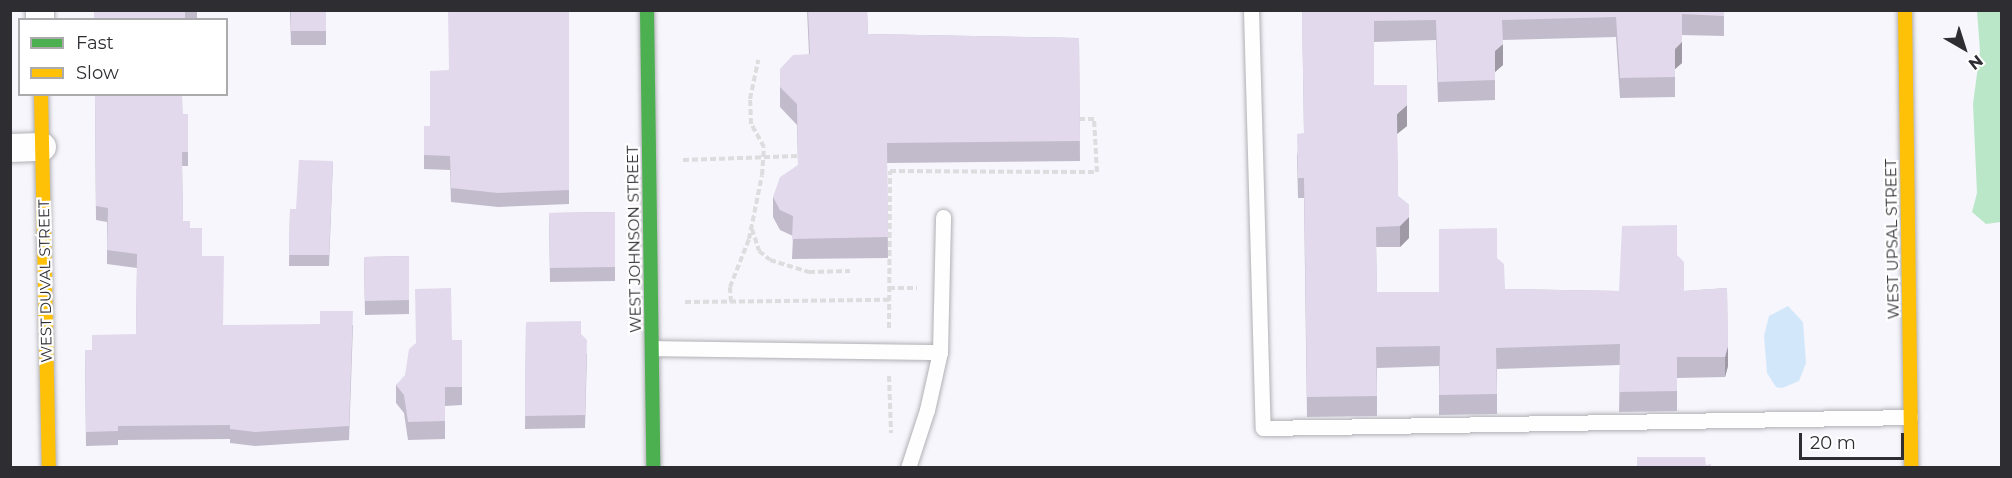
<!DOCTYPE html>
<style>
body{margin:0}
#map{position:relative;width:2012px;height:478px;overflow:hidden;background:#f6f6fc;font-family:Montserrat,sans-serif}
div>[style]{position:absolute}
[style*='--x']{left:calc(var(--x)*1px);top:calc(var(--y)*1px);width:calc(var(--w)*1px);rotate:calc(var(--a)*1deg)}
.forest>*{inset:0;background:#bae7c8}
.water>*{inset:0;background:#d3e7fb}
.path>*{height:4px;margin-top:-2px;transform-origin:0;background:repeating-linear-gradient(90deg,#dddddf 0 6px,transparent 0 9px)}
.roads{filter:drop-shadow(0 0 2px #b0b0b5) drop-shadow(0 0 2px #b0b0b5)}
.lane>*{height:15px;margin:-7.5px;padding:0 7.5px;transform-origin:7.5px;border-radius:7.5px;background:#fefeff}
.street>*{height:28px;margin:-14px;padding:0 14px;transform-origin:14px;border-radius:14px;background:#fefeff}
.fast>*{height:14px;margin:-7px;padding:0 7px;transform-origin:7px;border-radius:7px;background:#4caf50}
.slow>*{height:14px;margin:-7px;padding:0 7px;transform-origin:7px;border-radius:7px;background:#ffc107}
.wall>*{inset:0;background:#c2bbcb}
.shaded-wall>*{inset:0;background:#9e99a5}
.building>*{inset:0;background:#e2daec}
span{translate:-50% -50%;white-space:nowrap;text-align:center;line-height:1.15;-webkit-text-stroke:4.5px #fff;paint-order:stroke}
.street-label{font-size:15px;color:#2e2d32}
.frame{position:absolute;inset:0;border:12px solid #2e2d32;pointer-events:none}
.legend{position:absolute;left:18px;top:18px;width:210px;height:78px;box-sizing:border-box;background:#fff;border:2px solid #ababad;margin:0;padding:8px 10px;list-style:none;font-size:18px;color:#2e2d32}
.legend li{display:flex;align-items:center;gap:12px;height:30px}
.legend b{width:30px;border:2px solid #ababad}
.north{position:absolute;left:1934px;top:18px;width:60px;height:60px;-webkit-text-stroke:4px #fff;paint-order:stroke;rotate:141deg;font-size:16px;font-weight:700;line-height:24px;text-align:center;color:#2e2d32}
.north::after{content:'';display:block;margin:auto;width:21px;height:27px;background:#2e2d32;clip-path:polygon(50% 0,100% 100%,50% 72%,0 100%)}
.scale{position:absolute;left:1799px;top:433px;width:105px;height:27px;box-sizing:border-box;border:3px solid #2e2d32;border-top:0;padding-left:8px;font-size:18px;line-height:21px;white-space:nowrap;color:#2e2d32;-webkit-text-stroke:4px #fff;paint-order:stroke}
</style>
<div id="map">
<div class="forest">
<div style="clip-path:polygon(1977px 11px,2002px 11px,2001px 222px,1986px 224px,1972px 212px,1977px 193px,1973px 104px,1980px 51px)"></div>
</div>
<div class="water">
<div style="clip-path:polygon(1788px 306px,1803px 322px,1806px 363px,1799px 381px,1782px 388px,1776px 387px,1767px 373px,1764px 336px,1769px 316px)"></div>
</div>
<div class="path">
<div style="--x:683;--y:160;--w:115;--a:-2"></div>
<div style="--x:752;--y:229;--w:23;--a:72"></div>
<div style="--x:759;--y:251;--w:14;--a:39"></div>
<div style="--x:770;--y:260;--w:41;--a:17.1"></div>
<div style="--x:809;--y:272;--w:41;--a:-1.4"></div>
<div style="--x:889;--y:288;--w:28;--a:0"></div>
<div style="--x:685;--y:302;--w:204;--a:-0.6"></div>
<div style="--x:731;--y:302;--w:15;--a:-94"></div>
<div style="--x:730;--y:287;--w:52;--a:-68.4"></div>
<div style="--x:749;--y:239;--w:65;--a:-78.5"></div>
<div style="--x:762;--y:175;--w:28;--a:-86"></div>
<div style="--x:764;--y:147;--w:26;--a:-119"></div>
<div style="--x:751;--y:124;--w:25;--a:-92"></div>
<div style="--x:750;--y:99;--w:40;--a:-78"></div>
<div style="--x:889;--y:328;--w:157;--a:-89.6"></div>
<div style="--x:890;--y:171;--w:207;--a:0.3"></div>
<div style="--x:1097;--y:172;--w:53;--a:-93.2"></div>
<div style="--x:1094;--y:119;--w:15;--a:180"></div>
<div style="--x:889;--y:376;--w:57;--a:88"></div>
</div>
<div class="roads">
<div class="lane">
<div style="--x:1251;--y:10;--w:418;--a:88.4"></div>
<div style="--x:1263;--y:428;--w:647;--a:-0.97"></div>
<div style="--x:652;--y:348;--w:288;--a:0.8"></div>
<div style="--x:908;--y:468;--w:61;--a:-71.9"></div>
<div style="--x:927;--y:410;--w:59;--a:-77.4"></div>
<div style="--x:940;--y:352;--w:135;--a:-88.7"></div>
</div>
<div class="street">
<div style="--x:40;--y:10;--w:10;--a:90"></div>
<div style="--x:10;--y:148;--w:32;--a:-2"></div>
</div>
<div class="fast">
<div style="--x:647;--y:10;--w:458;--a:89.2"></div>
</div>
<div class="slow">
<div style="--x:1905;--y:10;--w:458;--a:89.2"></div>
<div style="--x:41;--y:94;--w:374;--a:88.8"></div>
</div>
</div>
<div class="wall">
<div style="clip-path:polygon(94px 10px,197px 10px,197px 20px,94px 20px)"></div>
<div style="clip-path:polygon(290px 10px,326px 10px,326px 45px,291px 45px)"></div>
<div style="clip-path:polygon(569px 10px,569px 204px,498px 207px,451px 202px,450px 170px,424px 169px,424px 126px,430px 126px,448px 70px)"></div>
<div style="clip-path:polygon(807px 10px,867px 10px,868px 34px,1079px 38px,1080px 161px,887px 163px,888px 258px,792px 259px,793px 236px,780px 230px,773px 217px,773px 197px,798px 165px,797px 125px,780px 107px,780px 69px,809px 54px)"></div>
<div style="clip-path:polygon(1302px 10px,1724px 10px,1724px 36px,1682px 35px,1682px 63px,1675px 69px,1675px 97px,1620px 98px,1616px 37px,1502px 40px,1503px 65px,1495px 72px,1495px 100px,1438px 102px,1436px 40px,1374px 42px,1374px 85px,1407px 126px,1397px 134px,1398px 196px,1409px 205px,1409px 238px,1400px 247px,1376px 247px,1377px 292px,1439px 292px,1497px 258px,1505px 289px,1619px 291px,1677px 255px,1684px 291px,1727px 288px,1728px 366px,1725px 377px,1677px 378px,1677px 411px,1619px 412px,1620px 365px,1497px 369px,1497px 414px,1439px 415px,1439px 366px,1377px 368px,1377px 416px,1307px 417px,1304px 198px,1298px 198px,1297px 155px,1304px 133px)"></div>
<div style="clip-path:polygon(95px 94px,183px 114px,188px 152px,188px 166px,182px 166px,183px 221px,190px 228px,202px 256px,223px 325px,353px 325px,349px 440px,255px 446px,230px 443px,230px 439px,118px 440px,118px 445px,86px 446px,85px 350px,92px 350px,136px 334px,137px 268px,107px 264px,107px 222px,96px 220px)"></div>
<div style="clip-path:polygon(333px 161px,329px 266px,289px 266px,290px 209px,296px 209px)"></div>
<div style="clip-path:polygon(615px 212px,615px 281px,550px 282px,549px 213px)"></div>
<div style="clip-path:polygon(409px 256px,409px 314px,365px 315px,364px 257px)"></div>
<div style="clip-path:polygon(526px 322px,587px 354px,585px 428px,525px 429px)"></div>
<div style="clip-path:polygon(452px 340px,462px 340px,462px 405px,445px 406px,445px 439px,408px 440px,404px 413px,396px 403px,396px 385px)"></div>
</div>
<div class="shaded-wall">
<div style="clip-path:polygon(1682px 14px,1682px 63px,1675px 69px,1675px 49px)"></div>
<div style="clip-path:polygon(1503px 44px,1503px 65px,1495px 72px,1495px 100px,1495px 51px)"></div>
<div style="clip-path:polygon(1407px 105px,1407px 126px,1397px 134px,1397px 114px)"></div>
<div style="clip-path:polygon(1409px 217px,1409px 238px,1400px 247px,1400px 226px)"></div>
<div style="clip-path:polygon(1728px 346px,1728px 366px,1725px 377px,1725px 357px)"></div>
</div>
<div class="building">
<div style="clip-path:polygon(94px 10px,185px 10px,185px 20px,94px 20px)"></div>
<div style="clip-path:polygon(291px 10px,326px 10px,326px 31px,291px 31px)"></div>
<div style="clip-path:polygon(448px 10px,569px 10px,569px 190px,498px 193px,451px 188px,450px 156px,424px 155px,424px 126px,430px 126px,430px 71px,449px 70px)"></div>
<div style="clip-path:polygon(808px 10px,867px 10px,868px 34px,1079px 38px,1080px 141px,887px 143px,888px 237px,792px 239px,793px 216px,780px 210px,773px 197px,780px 177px,798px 165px,797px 104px,780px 87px,780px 69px,793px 55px,810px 54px)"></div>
<div style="clip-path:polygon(1302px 10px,1724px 10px,1724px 16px,1682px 14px,1682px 42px,1675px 49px,1675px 77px,1620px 78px,1616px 17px,1502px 20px,1503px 44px,1495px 51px,1495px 80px,1438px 82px,1436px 20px,1374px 21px,1374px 85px,1407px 85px,1407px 105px,1397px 114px,1398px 196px,1409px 205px,1409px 217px,1400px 226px,1376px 227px,1377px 292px,1439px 292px,1439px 229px,1497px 228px,1497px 258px,1504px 264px,1505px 289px,1619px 291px,1622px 226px,1677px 225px,1677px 255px,1684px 262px,1684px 291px,1727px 288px,1728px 346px,1725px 357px,1677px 357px,1677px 391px,1619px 392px,1620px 344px,1496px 348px,1497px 394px,1439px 395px,1440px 346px,1376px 347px,1377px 396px,1307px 397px,1304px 178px,1298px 178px,1297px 134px,1304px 133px)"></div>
<div style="clip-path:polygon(95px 94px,182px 94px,183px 114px,188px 114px,188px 152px,182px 152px,183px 221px,190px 221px,190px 228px,202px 228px,202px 256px,224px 256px,223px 325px,320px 324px,320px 311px,353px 311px,349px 426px,255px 432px,230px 429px,230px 425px,118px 426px,118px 431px,86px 432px,85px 350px,92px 350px,92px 335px,136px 334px,137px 254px,107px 250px,108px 208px,96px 206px)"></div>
<div style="clip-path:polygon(299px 160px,333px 161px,329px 255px,289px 255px,290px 209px,296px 209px)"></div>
<div style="clip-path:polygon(615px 212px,615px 267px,550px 268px,549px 213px)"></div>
<div style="clip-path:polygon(409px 256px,409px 300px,365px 301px,364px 257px)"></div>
<div style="clip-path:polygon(451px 288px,452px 340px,462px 340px,462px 387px,445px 387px,445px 421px,408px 422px,404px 395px,396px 385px,405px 375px,409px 349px,416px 343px,415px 289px)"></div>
<div style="clip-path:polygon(581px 321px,581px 334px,587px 340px,585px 415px,525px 416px,526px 322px)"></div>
<div style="clip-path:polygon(1637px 457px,1705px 457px,1706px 465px,1711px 464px,1711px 468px,1637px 468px)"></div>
</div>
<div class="street-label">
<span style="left:634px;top:239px;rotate:-91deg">WEST JOHNSON STREET</span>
<span style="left:1892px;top:239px;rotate:-91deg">WEST UPSAL STREET</span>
<span style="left:45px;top:281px;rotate:-91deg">WEST DUVAL STREET</span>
</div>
<div class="frame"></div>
<ul class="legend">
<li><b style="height:8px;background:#4caf50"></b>Fast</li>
<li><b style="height:8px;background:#ffc107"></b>Slow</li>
</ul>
<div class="north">N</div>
<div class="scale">20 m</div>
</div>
